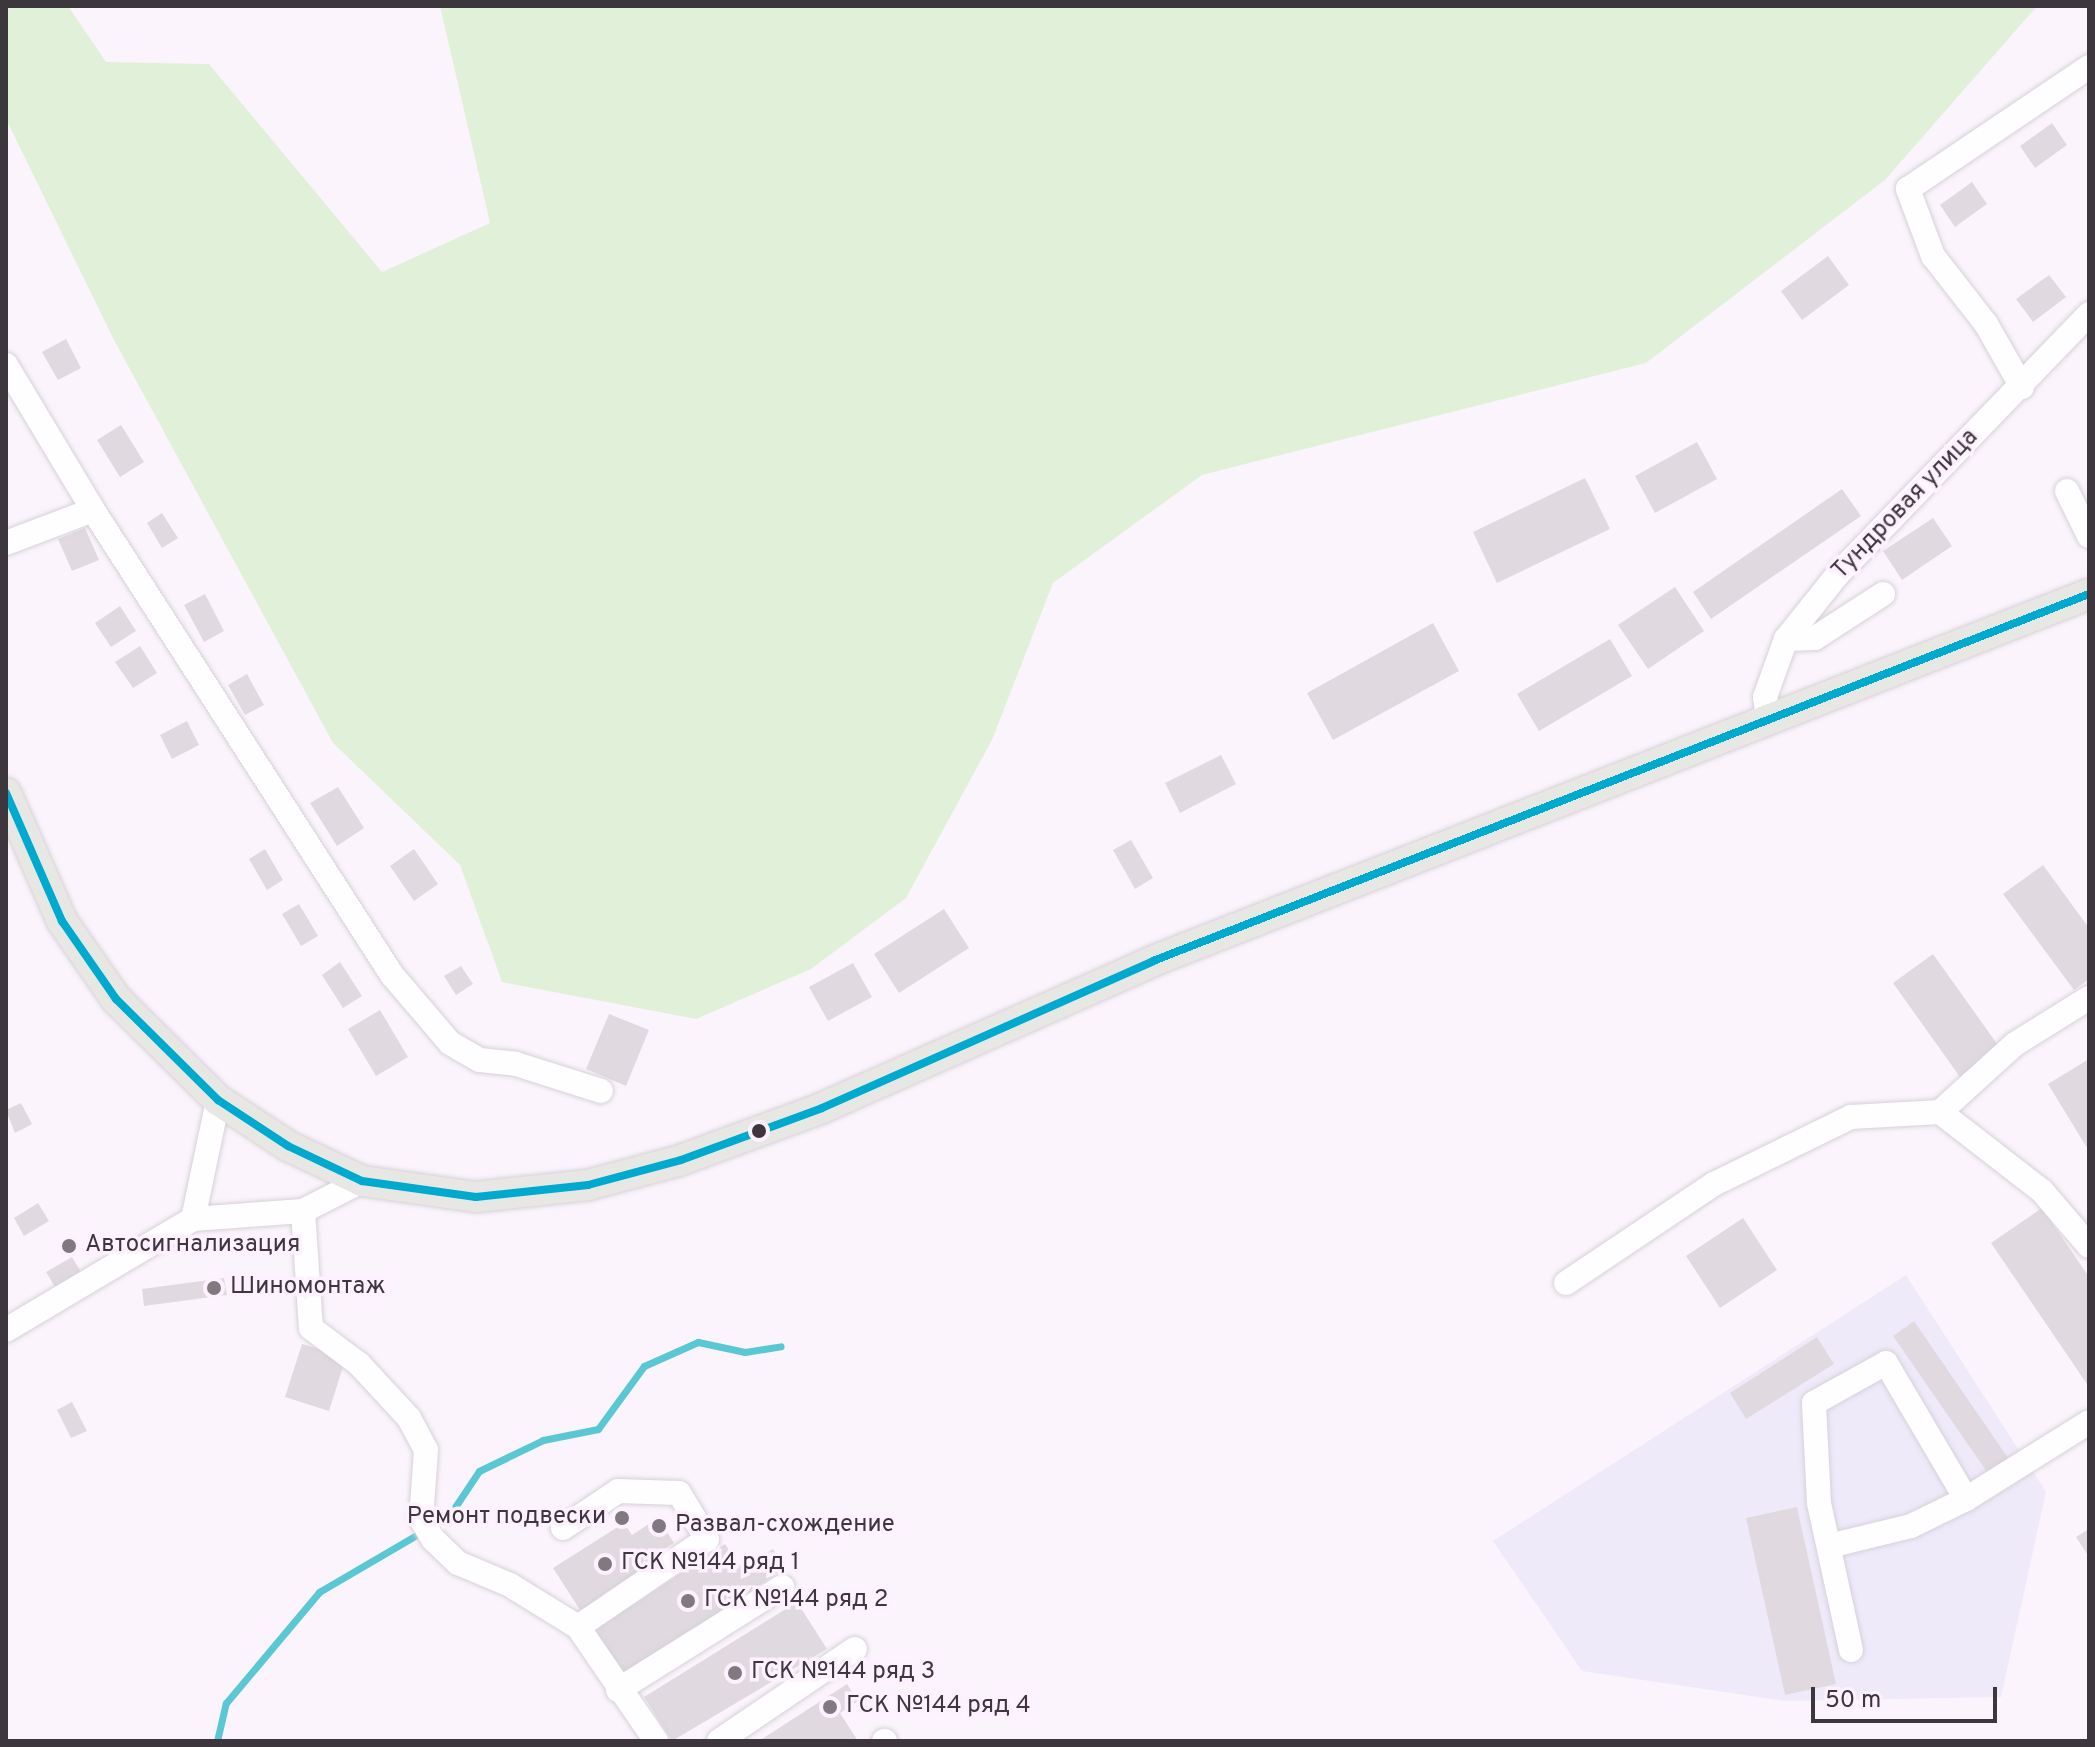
<!DOCTYPE html>
<meta charset="utf-8">
<style>
body{margin:0}
#map{position:relative;width:2095px;height:1747px;overflow:hidden;background:#fbf4fc;font-family:Overpass,sans-serif}
div>[style]{position:absolute}
[style*='--x']{left:calc(var(--x)*1px);top:calc(var(--y)*1px);width:calc(var(--w)*1px);rotate:calc(var(--a)*1deg)}
.industrial>*{inset:0;background:#eeeafa}
.green>*{inset:0;background:#e1f1d9}
.stream>*{height:7px;margin:-3.5px;padding:0 3.5px;transform-origin:3.5px;border-radius:3.5px;background:#5ac7d4}
.building>*{inset:0;background:#e0dae0}
.roads{filter:drop-shadow(0 0 2px #d7d1d7) drop-shadow(0 0 2px #d7d1d7)}
.minor>*{height:24px;margin:-12px;padding:0 12px;transform-origin:12px;border-radius:12px;background:#fefdff}
.major>*{height:30px;margin:-15px;padding:0 15px;transform-origin:15px;border-radius:15px;background:#e7e8e4}
.bus-1>*{height:8px;margin:-4px;padding:0 4px;transform-origin:4px;border-radius:4px;background:#00a9ce}
.dots>*{width:22px;height:22px;translate:-50% -50%;box-sizing:border-box;border:4px solid #fef1ff;border-radius:50%}
span{translate:-50% -50%;white-space:nowrap;text-align:center;line-height:1.15;-webkit-text-stroke:7px #fef1ff;paint-order:stroke}
.street-label{font-size:24px;color:#3d373d}
.poi-label{font-size:24px;color:#3d373d}
.left{translate:0 -50%;text-align:left}
.right{translate:-100% -50%;text-align:right}
.frame{position:absolute;inset:0;border:8px solid #3d373d;pointer-events:none}
.scale{position:absolute;left:1811px;top:1687px;width:186px;height:36px;box-sizing:border-box;border:4px solid #3d373d;border-top:0;padding-left:10px;font-size:24px;line-height:28px;white-space:nowrap;color:#3d373d;-webkit-text-stroke:6px #fef1ff;paint-order:stroke}
</style>
<div id="map">
<div class="industrial">
<div style="clip-path:polygon(1906px 1275px,2046px 1492px,2001px 1697px,1785px 1701px,1582px 1671px,1493px 1541px)"></div>
</div>
<div class="green">
<div style="clip-path:polygon(6px 6px,68px 6px,106px 62px,209px 64px,382px 272px,490px 223px,440px 6px,2037px 6px,1885px 180px,1646px 363px,1202px 475px,1053px 583px,992px 740px,906px 898px,811px 969px,696px 1019px,502px 982px,460px 865px,333px 743px,114px 340px,6px 119px)"></div>
</div>
<div class="stream">
<div style="--x:217;--y:1741;--w:39;--a:-77"></div>
<div style="--x:226;--y:1703;--w:145;--a:-50"></div>
<div style="--x:319;--y:1592;--w:151;--a:-30.3"></div>
<div style="--x:449;--y:1516;--w:54;--a:-56.3"></div>
<div style="--x:479;--y:1471;--w:71;--a:-25.8"></div>
<div style="--x:543;--y:1440;--w:56;--a:-11.3"></div>
<div style="--x:598;--y:1429;--w:78;--a:-53.9"></div>
<div style="--x:644;--y:1366;--w:59;--a:-24"></div>
<div style="--x:698;--y:1342;--w:48;--a:12"></div>
<div style="--x:745;--y:1352;--w:36;--a:-9"></div>
</div>
<div class="building">
<div style="clip-path:polygon(2052px 123px,2067px 145px,2035px 168px,2020px 146px)"></div>
<div style="clip-path:polygon(1972px 182px,1987px 204px,1955px 227px,1940px 205px)"></div>
<div style="clip-path:polygon(1828px 256px,1849px 285px,1802px 320px,1781px 291px)"></div>
<div style="clip-path:polygon(2049px 275px,2066px 297px,2033px 322px,2016px 299px)"></div>
<div style="clip-path:polygon(66px 339px,81px 368px,58px 380px,42px 352px)"></div>
<div style="clip-path:polygon(121px 425px,144px 462px,120px 477px,97px 440px)"></div>
<div style="clip-path:polygon(1697px 442px,1717px 479px,1655px 513px,1635px 476px)"></div>
<div style="clip-path:polygon(1585px 478px,1610px 529px,1497px 583px,1473px 532px)"></div>
<div style="clip-path:polygon(1842px 489px,1861px 516px,1711px 619px,1693px 592px)"></div>
<div style="clip-path:polygon(162px 513px,178px 538px,162px 548px,147px 523px)"></div>
<div style="clip-path:polygon(1933px 518px,1952px 546px,1902px 580px,1883px 551px)"></div>
<div style="clip-path:polygon(85px 528px,99px 560px,72px 571px,58px 539px)"></div>
<div style="clip-path:polygon(1675px 587px,1704px 631px,1648px 669px,1618px 625px)"></div>
<div style="clip-path:polygon(205px 594px,224px 631px,204px 642px,184px 605px)"></div>
<div style="clip-path:polygon(120px 606px,136px 631px,111px 647px,95px 623px)"></div>
<div style="clip-path:polygon(1433px 623px,1459px 671px,1333px 740px,1307px 693px)"></div>
<div style="clip-path:polygon(1610px 639px,1632px 676px,1539px 731px,1517px 694px)"></div>
<div style="clip-path:polygon(140px 646px,157px 673px,133px 688px,115px 662px)"></div>
<div style="clip-path:polygon(247px 674px,264px 705px,245px 715px,228px 685px)"></div>
<div style="clip-path:polygon(187px 721px,199px 745px,172px 759px,160px 735px)"></div>
<div style="clip-path:polygon(1221px 755px,1236px 784px,1180px 813px,1165px 783px)"></div>
<div style="clip-path:polygon(338px 787px,364px 828px,337px 846px,310px 803px)"></div>
<div style="clip-path:polygon(1131px 840px,1153px 878px,1135px 889px,1113px 850px)"></div>
<div style="clip-path:polygon(265px 849px,283px 880px,267px 890px,249px 859px)"></div>
<div style="clip-path:polygon(414px 849px,438px 884px,414px 901px,390px 866px)"></div>
<div style="clip-path:polygon(2043px 865px,2089px 928px,2089px 979px,2074px 990px,2003px 894px)"></div>
<div style="clip-path:polygon(299px 904px,318px 936px,301px 946px,282px 914px)"></div>
<div style="clip-path:polygon(944px 909px,969px 948px,899px 993px,874px 954px)"></div>
<div style="clip-path:polygon(1933px 954px,2000px 1048px,1960px 1077px,1893px 983px)"></div>
<div style="clip-path:polygon(340px 962px,362px 996px,343px 1008px,322px 975px)"></div>
<div style="clip-path:polygon(853px 963px,872px 997px,828px 1021px,809px 987px)"></div>
<div style="clip-path:polygon(461px 966px,473px 984px,456px 995px,444px 976px)"></div>
<div style="clip-path:polygon(380px 1010px,408px 1057px,376px 1076px,348px 1029px)"></div>
<div style="clip-path:polygon(609px 1014px,649px 1030px,626px 1086px,586px 1069px)"></div>
<div style="clip-path:polygon(2089px 1059px,2089px 1151px,2048px 1084px)"></div>
<div style="clip-path:polygon(21px 1103px,32px 1124px,15px 1133px,6px 1110px)"></div>
<div style="clip-path:polygon(38px 1203px,49px 1221px,24px 1236px,14px 1218px)"></div>
<div style="clip-path:polygon(2042px 1208px,2089px 1277px,2089px 1387px,1991px 1243px)"></div>
<div style="clip-path:polygon(1743px 1218px,1777px 1270px,1720px 1308px,1686px 1256px)"></div>
<div style="clip-path:polygon(72px 1257px,81px 1272px,55px 1287px,46px 1272px)"></div>
<div style="clip-path:polygon(224px 1278px,227px 1295px,144px 1306px,142px 1289px)"></div>
<div style="clip-path:polygon(1914px 1321px,2008px 1458px,1987px 1472px,1893px 1336px)"></div>
<div style="clip-path:polygon(1817px 1337px,1834px 1364px,1746px 1419px,1730px 1393px)"></div>
<div style="clip-path:polygon(302px 1344px,346px 1357px,329px 1411px,285px 1397px)"></div>
<div style="clip-path:polygon(72px 1402px,87px 1431px,71px 1438px,57px 1410px)"></div>
<div style="clip-path:polygon(1797px 1507px,1836px 1684px,1785px 1695px,1746px 1518px)"></div>
<div style="clip-path:polygon(658px 1518px,674px 1543px,647px 1560px,651px 1567px,582px 1613px,553px 1568px,624px 1523px,632px 1535px)"></div>
<div style="clip-path:polygon(2089px 1529px,2089px 1557px,2076px 1537px)"></div>
<div style="clip-path:polygon(725px 1544px,742px 1569px,773px 1549px,785px 1568px,622px 1677px,592px 1632px)"></div>
<div style="clip-path:polygon(797px 1602px,827px 1649px,672px 1741px,644px 1697px)"></div>
<div style="clip-path:polygon(847px 1684px,858px 1701px,840px 1713px,858px 1741px,759px 1741px)"></div>
</div>
<div class="roads">
<div class="minor">
<div style="--x:6;--y:365;--w:169;--a:59"></div>
<div style="--x:2022;--y:387;--w:73;--a:-119.7"></div>
<div style="--x:1986;--y:324;--w:86;--a:-127.9"></div>
<div style="--x:1933;--y:256;--w:72;--a:-110.5"></div>
<div style="--x:1908;--y:189;--w:218;--a:-34"></div>
<div style="--x:2067;--y:491;--w:50;--a:63.9"></div>
<div style="--x:6;--y:543;--w:93;--a:-20.8"></div>
<div style="--x:93;--y:510;--w:553;--a:57.26"></div>
<div style="--x:392;--y:975;--w:89;--a:49.5"></div>
<div style="--x:450;--y:1043;--w:34;--a:30"></div>
<div style="--x:480;--y:1060;--w:36;--a:6"></div>
<div style="--x:516;--y:1064;--w:89;--a:17.6"></div>
<div style="--x:1786;--y:639;--w:29;--a:-2"></div>
<div style="--x:1815;--y:638;--w:81;--a:-32.9"></div>
<div style="--x:1768;--y:720;--w:23;--a:-97"></div>
<div style="--x:1765;--y:697;--w:62;--a:-70.1"></div>
<div style="--x:1786;--y:639;--w:82;--a:-51.4"></div>
<div style="--x:1837;--y:575;--w:363;--a:-46"></div>
<div style="--x:1940;--y:1112;--w:101;--a:-42.2"></div>
<div style="--x:2015;--y:1044;--w:87;--a:-31.9"></div>
<div style="--x:303;--y:1211;--w:117;--a:86.1"></div>
<div style="--x:311;--y:1328;--w:60;--a:36.9"></div>
<div style="--x:359;--y:1364;--w:74;--a:47.2"></div>
<div style="--x:409;--y:1418;--w:36;--a:62"></div>
<div style="--x:426;--y:1450;--w:69;--a:94.1"></div>
<div style="--x:421;--y:1519;--w:23;--a:59"></div>
<div style="--x:433;--y:1539;--w:35;--a:44"></div>
<div style="--x:458;--y:1563;--w:56;--a:22.9"></div>
<div style="--x:510;--y:1585;--w:80;--a:31.7"></div>
<div style="--x:578;--y:1627;--w:138;--a:55.6"></div>
<div style="--x:193;--y:1219;--w:122;--a:-78.1"></div>
<div style="--x:1566;--y:1283;--w:178;--a:-33.8"></div>
<div style="--x:1714;--y:1184;--w:153;--a:-26.1"></div>
<div style="--x:1851;--y:1117;--w:89;--a:-3.2"></div>
<div style="--x:1940;--y:1112;--w:129;--a:37.8"></div>
<div style="--x:2042;--y:1191;--w:72;--a:49.5"></div>
<div style="--x:6;--y:1330;--w:217;--a:-30.7"></div>
<div style="--x:193;--y:1219;--w:110;--a:-4.2"></div>
<div style="--x:303;--y:1211;--w:66;--a:-27"></div>
<div style="--x:563;--y:1528;--w:66;--a:-33.9"></div>
<div style="--x:618;--y:1491;--w:61;--a:1.9"></div>
<div style="--x:679;--y:1493;--w:54;--a:58.7"></div>
<div style="--x:707;--y:1539;--w:156;--a:145.7"></div>
<div style="--x:1829;--y:1546;--w:84;--a:-13.7"></div>
<div style="--x:1911;--y:1526;--w:61;--a:-26.1"></div>
<div style="--x:1851;--y:1650;--w:150;--a:-102.3"></div>
<div style="--x:1819;--y:1503;--w:100;--a:-92.9"></div>
<div style="--x:1814;--y:1403;--w:82;--a:-29.1"></div>
<div style="--x:1886;--y:1363;--w:158;--a:59.5"></div>
<div style="--x:1966;--y:1499;--w:145;--a:-32"></div>
<div style="--x:618;--y:1690;--w:194;--a:-32.1"></div>
<div style="--x:719;--y:1741;--w:164;--a:-34.1"></div>
<div style="--x:884;--y:1741;--w:1;--a:0"></div>
</div>
<div class="major">
<div style="--x:6;--y:793;--w:140;--a:66.4"></div>
<div style="--x:62;--y:921;--w:95;--a:55.3"></div>
<div style="--x:116;--y:999;--w:144;--a:44.7"></div>
<div style="--x:218;--y:1100;--w:84;--a:33.3"></div>
<div style="--x:288;--y:1146;--w:82;--a:25.3"></div>
<div style="--x:362;--y:1181;--w:115;--a:8"></div>
<div style="--x:476;--y:1197;--w:113;--a:-6.1"></div>
<div style="--x:588;--y:1185;--w:96;--a:-15"></div>
<div style="--x:681;--y:1160;--w:150;--a:-20.2"></div>
<div style="--x:822;--y:1108;--w:362;--a:-23.9"></div>
<div style="--x:1153;--y:961;--w:1005;--a:-21.41"></div>
</div>
</div>
<div class="bus-1">
<div style="--x:6;--y:793;--w:140;--a:66.4"></div>
<div style="--x:62;--y:921;--w:95;--a:55.3"></div>
<div style="--x:116;--y:999;--w:144;--a:44.7"></div>
<div style="--x:218;--y:1100;--w:84;--a:33.3"></div>
<div style="--x:288;--y:1146;--w:82;--a:25.3"></div>
<div style="--x:362;--y:1181;--w:115;--a:8"></div>
<div style="--x:476;--y:1197;--w:113;--a:-6.1"></div>
<div style="--x:588;--y:1185;--w:96;--a:-15"></div>
<div style="--x:681;--y:1160;--w:150;--a:-20.2"></div>
<div style="--x:822;--y:1108;--w:362;--a:-23.9"></div>
<div style="--x:1153;--y:961;--w:1005;--a:-21.41"></div>
</div>
<div class="dots">
<div style="left:759px;top:1131px;background:#3d373d"></div>
<div style="left:69px;top:1246px;background:#807980"></div>
<div style="left:214px;top:1288px;background:#807980"></div>
<div style="left:622px;top:1518px;background:#807980"></div>
<div style="left:659px;top:1526px;background:#807980"></div>
<div style="left:605px;top:1564px;background:#807980"></div>
<div style="left:688px;top:1601px;background:#807980"></div>
<div style="left:735px;top:1673px;background:#807980"></div>
<div style="left:830px;top:1707px;background:#807980"></div>
</div>
<div class="street-label">
<span style="left:1906px;top:505px;rotate:-46deg">Тундровая улица</span>
</div>
<div class="poi-label">
<span class="left" style="left:85px;top:1246px">Автосигнализация</span>
<span class="left" style="left:230px;top:1288px">Шиномонтаж</span>
<span class="right" style="left:606px;top:1518px">Ремонт подвески</span>
<span class="left" style="left:675px;top:1526px">Развал-схождение</span>
<span class="left" style="left:621px;top:1564px">ГСК №144 ряд 1</span>
<span class="left" style="left:704px;top:1601px">ГСК №144 ряд 2</span>
<span class="left" style="left:751px;top:1673px">ГСК №144 ряд 3</span>
<span class="left" style="left:846px;top:1707px">ГСК №144 ряд 4</span>
</div>
<div class="frame"></div>
<div class="scale">50 m</div>
</div>
